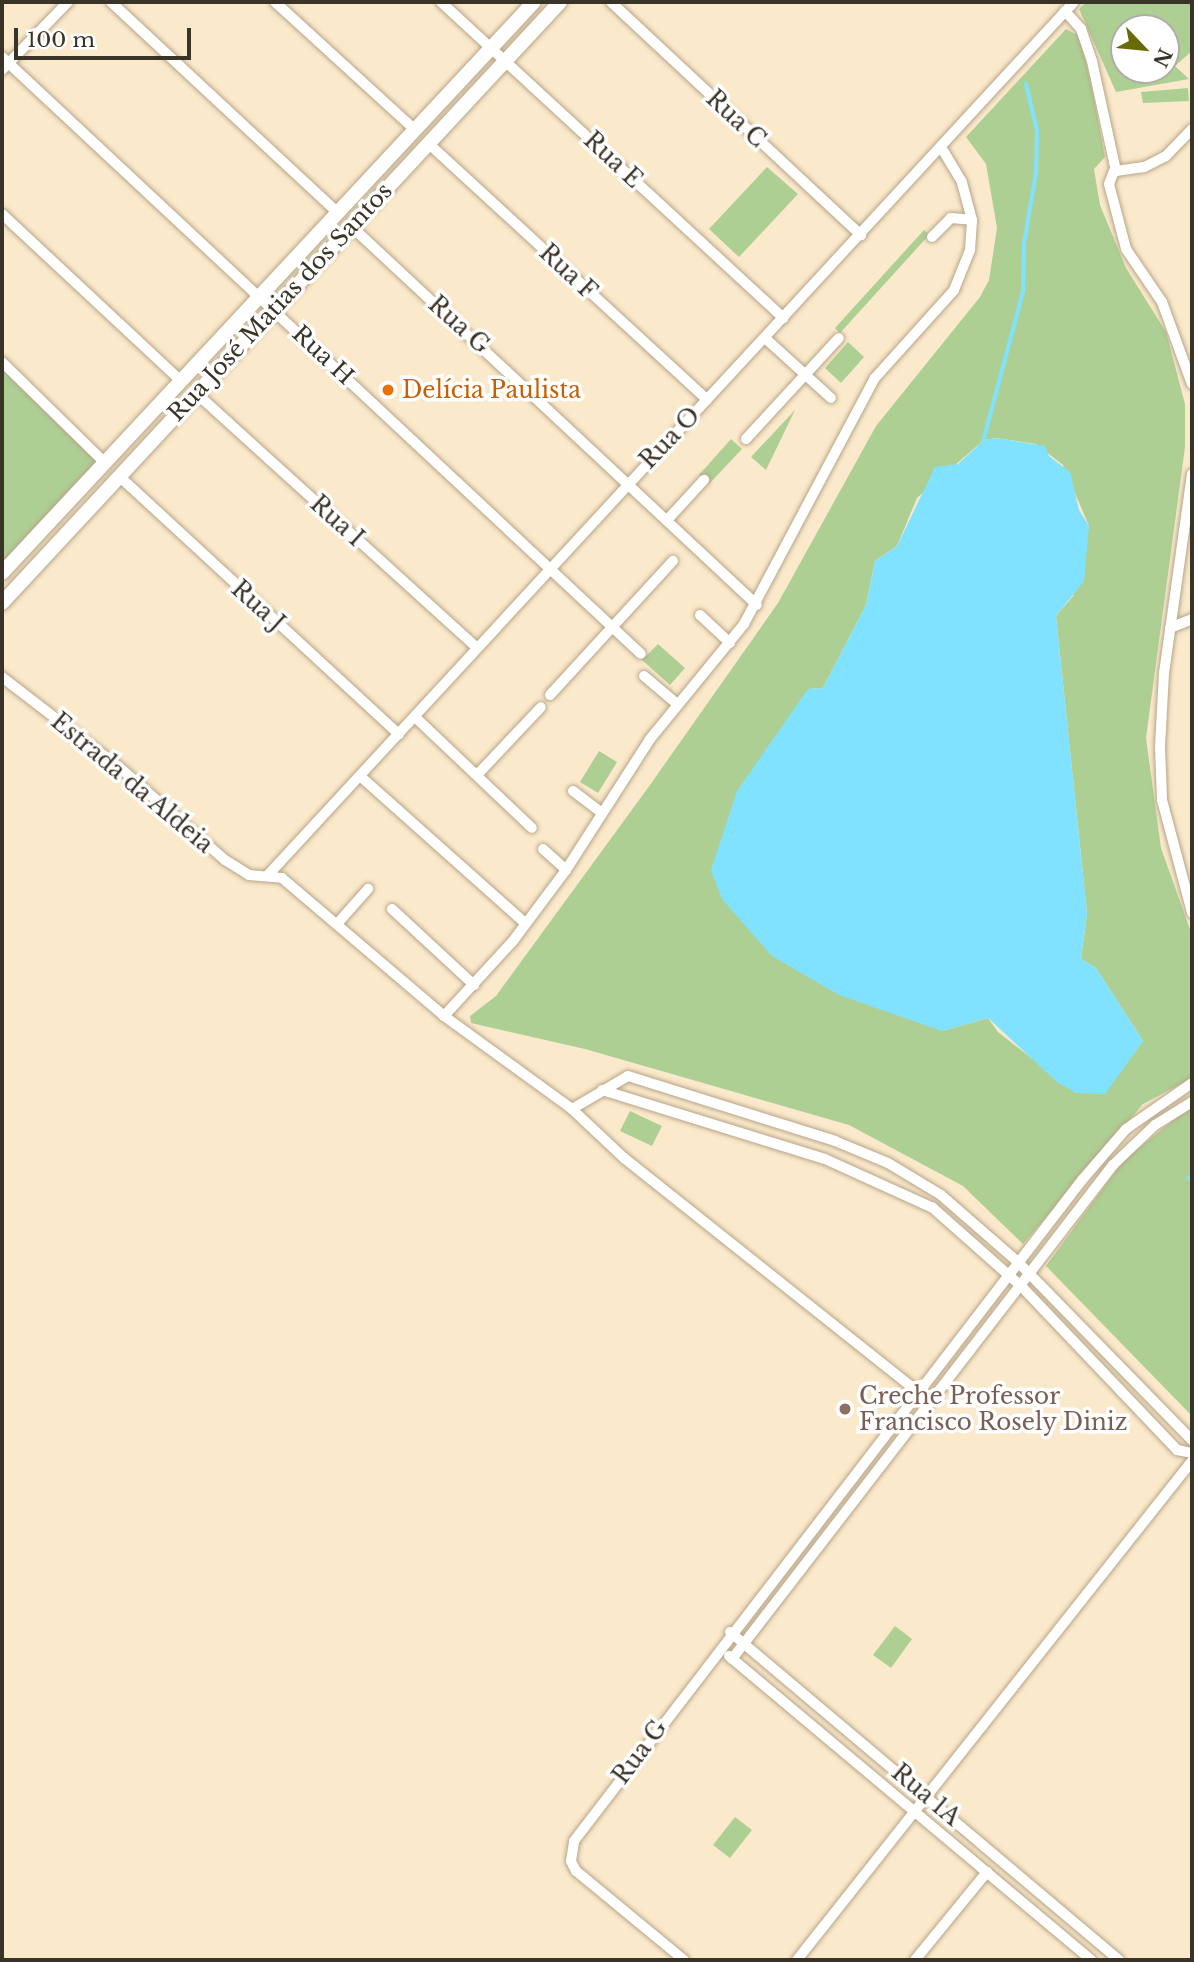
<!DOCTYPE html>
<meta charset="utf-8">
<style>
body{margin:0}
#map{position:relative;width:1194px;height:1962px;overflow:hidden;background:#fbe9cb;font-family:"Libre Baskerville",serif}
div>[style]{position:absolute}
[style*='--x']{left:calc(var(--x)*1px);top:calc(var(--y)*1px);width:calc(var(--w)*1px);rotate:calc(var(--a)*1deg)}
.green>*{inset:0;background:#aecf94}
.water>*{inset:0;background:#81e2ff}
.stream>*{height:3.5px;margin:-1.75px;padding:0 1.75px;transform-origin:1.75px;border-radius:1.75px;background:#81e2ff}
.roads{filter:drop-shadow(0 0 2px #b6a588) drop-shadow(0 0 2px #b6a588)}
.minor>*{height:10px;margin:-5px;padding:0 5px;transform-origin:5px;border-radius:5px;background:#fff}
.secondary>*{height:14px;margin:-7px;padding:0 7px;transform-origin:7px;border-radius:7px;background:#fff}
.dots>*{width:19px;height:19px;translate:-50% -50%;box-sizing:border-box;border:4px solid #fff;border-radius:50%}
span{translate:-50% -50%;white-space:nowrap;text-align:center;line-height:1.15;-webkit-text-stroke:7px #fff;paint-order:stroke}
.street-label{font-size:23px;color:#3a3327}
.food-label{font-size:23px;color:#c56008}
.left{translate:0 -50%;text-align:left}
.education-label{font-size:23px;color:#785e54}
.frame{position:absolute;inset:0;border:4px solid #3a3327;pointer-events:none}
.north{position:absolute;left:1110px;top:14px;width:70px;height:70px;box-sizing:border-box;background:#fff;border:2px solid #b0ada9;border-radius:50%;rotate:116deg;font-size:19px;font-weight:700;line-height:28px;text-align:center;color:#3a3327}
.north::after{content:'';display:block;margin:auto;width:24px;height:32px;background:#686a08;clip-path:polygon(50% 0,100% 100%,50% 72%,0 100%)}
.scale{position:absolute;left:14px;top:28px;width:177px;height:32px;box-sizing:border-box;border:4px solid #3a3327;border-top:0;padding-left:9px;font-size:21px;line-height:24px;white-space:nowrap;color:#3a3327;-webkit-text-stroke:5px #fff;paint-order:stroke}
</style>
<div id="map">
<div class="green">
<div style="clip-path:polygon(evenodd,1086px 2px,1192px 2px,1192px 51px,1175px 66px,1189px 79px,1116px 92px,1079px 9px,1086px 2px,1124px 28px,1166px 28px,1166px 70px,1124px 70px,1124px 28px)"></div>
<div style="clip-path:polygon(evenodd,1066px 29px,1079px 36px,1090px 78px,1105px 157px,1094px 169px,1100px 205px,1126px 268px,1166px 332px,1185px 404px,1185px 447px,1146px 738px,1161px 848px,1192px 935px,1192px 1078px,1143px 1104px,1023px 1244px,963px 1186px,849px 1125px,585px 1049px,471px 1023px,470px 1016px,496px 996px,650px 785px,778px 603px,876px 426px,980px 297px,989px 280px,997px 228px,986px 164px,966px 137px,1066px 29px,997px 438px,1036px 444px,1063px 465px,1089px 526px,1073px 596px,1056px 616px,1087px 913px,1081px 959px,1096px 968px,1143px 1041px,1076px 1093px,998px 1032px,988px 1018px,942px 1031px,808px 689px,823px 688px,866px 605px,875px 561px,897px 546px,917px 498px,984px 440px,997px 438px)"></div>
<div style="clip-path:polygon(1188px 88px,1189px 101px,1143px 103px,1141px 92px)"></div>
<div style="clip-path:polygon(767px 167px,798px 194px,739px 257px,709px 229px)"></div>
<div style="clip-path:polygon(924px 230px,929px 235px,840px 333px,835px 328px)"></div>
<div style="clip-path:polygon(848px 342px,864px 357px,841px 383px,825px 368px)"></div>
<div style="clip-path:polygon(2px 362px,105px 463px,2px 573px)"></div>
<div style="clip-path:polygon(795px 410px,766px 470px,751px 457px)"></div>
<div style="clip-path:polygon(731px 439px,742px 449px,709px 484px,699px 475px)"></div>
<div style="clip-path:polygon(658px 644px,685px 668px,670px 685px,642px 660px)"></div>
<div style="clip-path:polygon(599px 751px,617px 762px,598px 793px,580px 782px)"></div>
<div style="clip-path:polygon(1192px 1105px,1192px 1416px,1046px 1266px,1124px 1160px)"></div>
<div style="clip-path:polygon(630px 1111px,662px 1126px,652px 1146px,620px 1131px)"></div>
<div style="clip-path:polygon(895px 1626px,912px 1639px,891px 1668px,873px 1655px)"></div>
<div style="clip-path:polygon(735px 1817px,752px 1830px,730px 1858px,713px 1845px)"></div>
</div>
<div class="water">
<div style="clip-path:polygon(997px 438px,1045px 446px,1049px 456px,1070px 472px,1079px 510px,1089px 526px,1084px 581px,1056px 616px,1087px 913px,1081px 959px,1096px 968px,1143px 1041px,1105px 1094px,1076px 1093px,1057px 1082px,988px 1018px,942px 1031px,839px 995px,772px 956px,722px 899px,711px 870px,737px 791px,808px 689px,823px 688px,866px 605px,875px 561px,897px 546px,935px 467px,958px 464px,984px 440px)"></div>
</div>
<div class="stream">
<div style="--x:983;--y:442;--w:155;--a:-75.1"></div>
<div style="--x:1023;--y:292;--w:48;--a:-88.8"></div>
<div style="--x:1024;--y:244;--w:73;--a:-80.5"></div>
<div style="--x:1036;--y:172;--w:41;--a:-88.6"></div>
<div style="--x:1037;--y:131;--w:48;--a:-103.2"></div>
<div style="--x:1189;--y:1178;--w:4;--a:45"></div>
</div>
<div class="roads">
<div class="minor">
<div style="--x:111;--y:2;--w:310;--a:42.9"></div>
<div style="--x:275;--y:2;--w:190;--a:42.4"></div>
<div style="--x:441;--y:2;--w:466;--a:42.7"></div>
<div style="--x:611;--y:2;--w:342;--a:43"></div>
<div style="--x:1065;--y:11;--w:24;--a:48"></div>
<div style="--x:1081;--y:29;--w:34;--a:71"></div>
<div style="--x:1092;--y:61;--w:113;--a:77.7"></div>
<div style="--x:2;--y:57;--w:874;--a:43.05"></div>
<div style="--x:2;--y:70;--w:95;--a:-45.9"></div>
<div style="--x:1192;--y:129;--w:37;--a:134"></div>
<div style="--x:1166;--y:156;--w:25;--a:153"></div>
<div style="--x:1144;--y:167;--w:30;--a:172"></div>
<div style="--x:1114;--y:171;--w:14;--a:111"></div>
<div style="--x:1109;--y:184;--w:67;--a:75.3"></div>
<div style="--x:1126;--y:249;--w:64;--a:55.8"></div>
<div style="--x:1162;--y:302;--w:87;--a:69.9"></div>
<div style="--x:428;--y:143;--w:379;--a:42.6"></div>
<div style="--x:2;--y:214;--w:245;--a:43"></div>
<div style="--x:351;--y:226;--w:555;--a:43.03"></div>
<div style="--x:932;--y:237;--w:27;--a:-45"></div>
<div style="--x:951;--y:218;--w:21;--a:5"></div>
<div style="--x:765;--y:338;--w:89;--a:42.3"></div>
<div style="--x:2;--y:362;--w:144;--a:44.4"></div>
<div style="--x:196;--y:393;--w:379;--a:42.2"></div>
<div style="--x:746;--y:439;--w:137;--a:-47.4"></div>
<div style="--x:1192;--y:474;--w:201;--a:98"></div>
<div style="--x:1164;--y:673;--w:74;--a:93.1"></div>
<div style="--x:1160;--y:747;--w:53;--a:87.8"></div>
<div style="--x:1162;--y:800;--w:117;--a:75.1"></div>
<div style="--x:119;--y:476;--w:381;--a:42.7"></div>
<div style="--x:669;--y:518;--w:52;--a:-47.4"></div>
<div style="--x:700;--y:615;--w:41;--a:43"></div>
<div style="--x:1170;--y:628;--w:24;--a:-22"></div>
<div style="--x:644;--y:676;--w:42;--a:40.2"></div>
<div style="--x:2;--y:677;--w:148;--a:37.6"></div>
<div style="--x:119;--y:767;--w:141;--a:41.3"></div>
<div style="--x:225;--y:860;--w:28;--a:32"></div>
<div style="--x:249;--y:875;--w:33;--a:5"></div>
<div style="--x:282;--y:878;--w:213;--a:40.4"></div>
<div style="--x:444;--y:1016;--w:102;--a:-47.4"></div>
<div style="--x:513;--y:941;--w:89;--a:-53.3"></div>
<div style="--x:566;--y:870;--w:156;--a:-57.3"></div>
<div style="--x:650;--y:739;--w:149;--a:-50.7"></div>
<div style="--x:744;--y:624;--w:277;--a:-62"></div>
<div style="--x:874;--y:379;--w:120;--a:-48"></div>
<div style="--x:954;--y:290;--w:43;--a:-68.2"></div>
<div style="--x:970;--y:250;--w:30;--a:-86"></div>
<div style="--x:972;--y:220;--w:39;--a:-105"></div>
<div style="--x:962;--y:182;--w:39;--a:-121"></div>
<div style="--x:550;--y:695;--w:182;--a:-47.5"></div>
<div style="--x:415;--y:717;--w:161;--a:43.5"></div>
<div style="--x:477;--y:775;--w:93;--a:-46.7"></div>
<div style="--x:360;--y:776;--w:221;--a:41.7"></div>
<div style="--x:573;--y:791;--w:36;--a:37"></div>
<div style="--x:543;--y:849;--w:31;--a:42"></div>
<div style="--x:268;--y:875;--w:1188;--a:-47.29"></div>
<div style="--x:392;--y:909;--w:112;--a:42.8"></div>
<div style="--x:337;--y:924;--w:47;--a:-48.5"></div>
<div style="--x:444;--y:1016;--w:158;--a:36"></div>
<div style="--x:572;--y:1109;--w:71;--a:43.3"></div>
<div style="--x:624;--y:1158;--w:376;--a:38.5"></div>
<div style="--x:602;--y:1090;--w:233;--a:17.2"></div>
<div style="--x:825;--y:1159;--w:119;--a:24.4"></div>
<div style="--x:933;--y:1208;--w:119;--a:41.6"></div>
<div style="--x:1022;--y:1287;--w:225;--a:46.4"></div>
<div style="--x:1177;--y:1450;--w:15;--a:11"></div>
<div style="--x:572;--y:1109;--w:65;--a:-30.5"></div>
<div style="--x:628;--y:1076;--w:217;--a:17.4"></div>
<div style="--x:835;--y:1141;--w:57;--a:22.5"></div>
<div style="--x:888;--y:1163;--w:62;--a:31.1"></div>
<div style="--x:941;--y:1195;--w:102;--a:41"></div>
<div style="--x:1018;--y:1262;--w:249;--a:45.7"></div>
<div style="--x:730;--y:1632;--w:509;--a:40.14"></div>
<div style="--x:729;--y:1656;--w:473;--a:40"></div>
<div style="--x:732;--y:1659;--w:624;--a:-52.36"></div>
<div style="--x:1113;--y:1165;--w:58;--a:-43.6"></div>
<div style="--x:1155;--y:1125;--w:44;--a:-31.9"></div>
<div style="--x:684;--y:1960;--w:140;--a:-140.5"></div>
<div style="--x:576;--y:1871;--w:11;--a:-117"></div>
<div style="--x:571;--y:1861;--w:20;--a:-81"></div>
<div style="--x:574;--y:1841;--w:834;--a:-52.46"></div>
<div style="--x:1082;--y:1180;--w:67;--a:-49.2"></div>
<div style="--x:1126;--y:1129;--w:80;--a:-34.9"></div>
<div style="--x:797;--y:1960;--w:636;--a:-51.64"></div>
<div style="--x:915;--y:1960;--w:114;--a:-50.7"></div>
</div>
<div class="secondary">
<div style="--x:2;--y:573;--w:780;--a:-47.03"></div>
<div style="--x:2;--y:603;--w:820;--a:-47.12"></div>
</div>
</div>
<div class="dots">
<div style="left:388px;top:390px;background:#e8710a"></div>
<div style="left:845px;top:1409px;background:#8d6e63"></div>
</div>
<div class="street-label">
<span style="left:736px;top:119px;rotate:43deg">Rua C</span>
<span style="left:613px;top:160px;rotate:43deg">Rua E</span>
<span style="left:568px;top:272px;rotate:43deg">Rua F</span>
<span style="left:280px;top:302px;rotate:-47deg">Rua José Matias dos Santos</span>
<span style="left:459px;top:325px;rotate:42deg">Rua G</span>
<span style="left:323px;top:355px;rotate:43deg">Rua H</span>
<span style="left:670px;top:438px;rotate:-46deg">Rua O</span>
<span style="left:337px;top:521px;rotate:42deg">Rua I</span>
<span style="left:258px;top:606px;rotate:42deg">Rua J</span>
<span style="left:132px;top:783px;rotate:40deg">Estrada da Aldeia</span>
<span style="left:640px;top:1752px;rotate:-53deg">Rua G</span>
<span style="left:926px;top:1795px;rotate:40deg">Rua 1A</span>
</div>
<div class="food-label">
<span class="left" style="left:402px;top:390px">Delícia Paulista</span>
</div>
<div class="education-label">
<span class="left" style="left:859px;top:1409px">Creche Professor<br>Francisco Rosely Diniz</span>
</div>
<div class="frame"></div>
<div class="north">N</div>
<div class="scale">100 m</div>
</div>
